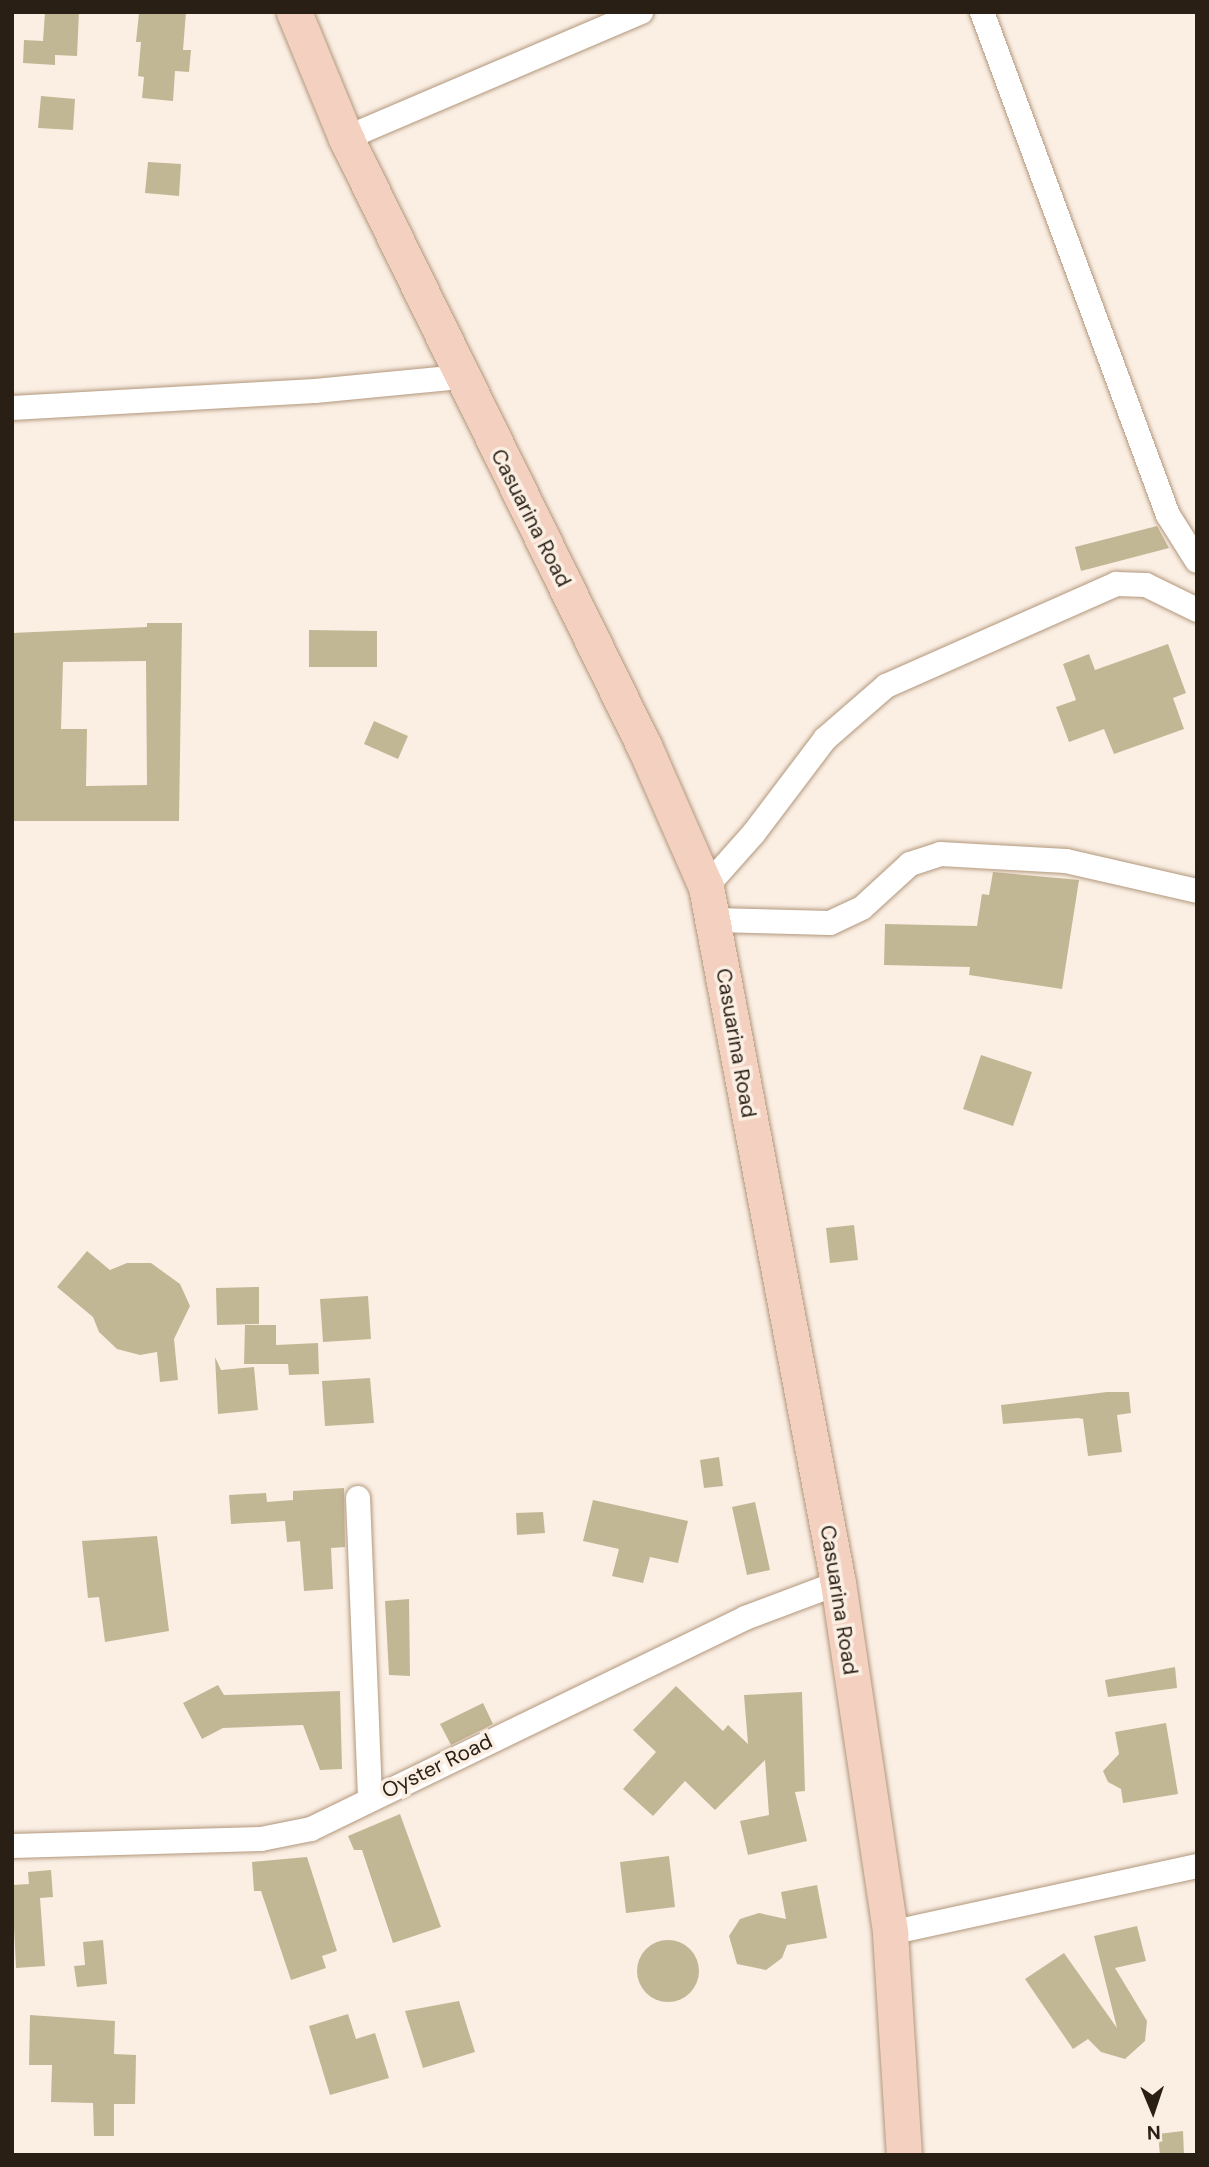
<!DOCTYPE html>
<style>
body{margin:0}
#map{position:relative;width:1209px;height:2167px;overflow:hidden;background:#fbefe4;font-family:"DM Sans",sans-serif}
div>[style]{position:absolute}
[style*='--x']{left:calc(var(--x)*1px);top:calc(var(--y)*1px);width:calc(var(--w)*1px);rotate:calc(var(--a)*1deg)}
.building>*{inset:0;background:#c2b795}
.round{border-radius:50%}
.roads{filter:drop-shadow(0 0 2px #b1977c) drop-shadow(0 0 2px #b1977c)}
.street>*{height:24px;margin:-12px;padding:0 12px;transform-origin:12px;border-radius:12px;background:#fff}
.secondary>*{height:35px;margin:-17.5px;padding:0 17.5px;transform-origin:17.5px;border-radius:17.5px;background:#f3d0bf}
span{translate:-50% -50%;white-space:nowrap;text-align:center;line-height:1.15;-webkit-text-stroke:7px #fbefe4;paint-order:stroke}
.street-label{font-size:21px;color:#291f14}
.frame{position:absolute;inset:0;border:14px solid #291f14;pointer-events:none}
.north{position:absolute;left:1118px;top:2076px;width:70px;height:70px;-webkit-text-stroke:5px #fbefe4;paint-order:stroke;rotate:178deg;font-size:19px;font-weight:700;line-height:28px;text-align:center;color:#291f14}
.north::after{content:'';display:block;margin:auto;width:24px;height:32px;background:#291f14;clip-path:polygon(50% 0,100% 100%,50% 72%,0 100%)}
</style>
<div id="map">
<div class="building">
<div style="clip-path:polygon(45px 12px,79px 12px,77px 56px,55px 55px,55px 65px,23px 63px,24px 40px,43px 41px)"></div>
<div style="clip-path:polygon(186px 12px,183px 50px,191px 50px,189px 72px,175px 71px,173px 101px,142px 98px,144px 77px,138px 76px,141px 42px,136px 42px,139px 13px)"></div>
<div style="clip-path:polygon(41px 96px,75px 99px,73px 130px,38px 128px)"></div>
<div style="clip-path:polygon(148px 162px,181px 164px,179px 196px,145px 193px)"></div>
<div style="clip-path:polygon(1157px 526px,1169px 548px,1081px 571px,1075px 547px)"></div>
<div style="clip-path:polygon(evenodd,147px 623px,182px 623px,179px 821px,12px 821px,12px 633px,147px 627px,147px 623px,146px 661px,147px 785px,86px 786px,87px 729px,61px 729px,63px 662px,146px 661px)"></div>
<div style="clip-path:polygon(309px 630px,377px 631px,377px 667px,309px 667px)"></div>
<div style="clip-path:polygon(1168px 644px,1186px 693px,1173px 698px,1184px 729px,1114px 754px,1104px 729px,1069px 742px,1056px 707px,1076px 700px,1063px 664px,1089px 654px,1095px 670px)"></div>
<div style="clip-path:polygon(374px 721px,408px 736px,398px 759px,364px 744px)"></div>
<div style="clip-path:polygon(993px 872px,1079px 880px,1062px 989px,969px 975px,970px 967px,884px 965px,885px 924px,977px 926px,982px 894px,989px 895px)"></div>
<div style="clip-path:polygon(981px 1055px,1032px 1072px,1013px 1126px,963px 1109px)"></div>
<div style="clip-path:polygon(854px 1225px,858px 1260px,830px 1263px,826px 1228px)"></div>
<div style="clip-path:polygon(87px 1251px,110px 1270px,127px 1263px,151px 1263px,180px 1284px,190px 1306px,174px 1339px,178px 1380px,160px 1382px,157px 1352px,140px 1355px,117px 1349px,99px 1332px,93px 1317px,57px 1287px)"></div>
<div style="clip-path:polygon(259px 1287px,259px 1324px,217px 1325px,216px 1288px)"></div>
<div style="clip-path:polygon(368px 1296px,371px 1339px,323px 1342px,320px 1299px)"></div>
<div style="clip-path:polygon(245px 1325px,276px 1325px,276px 1345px,318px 1343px,319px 1374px,289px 1375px,288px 1364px,244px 1364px)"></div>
<div style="clip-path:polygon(215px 1357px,221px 1370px,254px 1367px,258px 1410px,218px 1414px)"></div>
<div style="clip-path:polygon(370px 1378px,374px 1423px,325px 1426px,322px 1381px)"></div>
<div style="clip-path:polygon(1107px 1392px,1129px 1392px,1131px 1413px,1117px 1415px,1122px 1452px,1088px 1456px,1083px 1419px,1078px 1418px,1003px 1424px,1001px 1405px)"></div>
<div style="clip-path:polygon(719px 1457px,723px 1486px,704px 1488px,700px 1460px)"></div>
<div style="clip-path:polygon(344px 1488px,345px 1547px,331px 1548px,333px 1589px,304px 1591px,300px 1541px,287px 1542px,285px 1521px,231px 1524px,229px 1495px,266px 1493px,267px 1502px,293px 1500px,293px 1491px)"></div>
<div style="clip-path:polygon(593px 1500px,688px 1521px,678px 1563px,650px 1557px,643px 1583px,612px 1576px,619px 1549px,583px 1541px)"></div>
<div style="clip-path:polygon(755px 1502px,770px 1570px,747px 1575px,732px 1507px)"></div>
<div style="clip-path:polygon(543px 1512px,545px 1533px,517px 1535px,516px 1513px)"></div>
<div style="clip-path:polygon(157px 1536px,169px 1631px,105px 1642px,99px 1597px,88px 1598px,82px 1541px)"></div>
<div style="clip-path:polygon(409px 1599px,410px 1676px,389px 1675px,385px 1601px)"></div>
<div style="clip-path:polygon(1175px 1667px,1177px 1688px,1108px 1697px,1105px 1680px)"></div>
<div style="clip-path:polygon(218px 1685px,224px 1695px,340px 1691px,342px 1769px,320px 1770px,303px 1725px,223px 1728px,202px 1739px,183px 1703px)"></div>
<div style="clip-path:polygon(676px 1686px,723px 1731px,728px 1725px,748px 1744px,744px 1695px,802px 1692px,805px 1791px,795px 1792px,807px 1841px,748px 1855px,740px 1821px,769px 1815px,765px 1760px,715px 1810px,685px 1781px,653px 1816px,623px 1789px,656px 1752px,633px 1730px)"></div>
<div style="clip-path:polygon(483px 1703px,493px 1724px,451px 1745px,440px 1724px)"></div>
<div style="clip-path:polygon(1166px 1723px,1178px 1794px,1123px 1803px,1121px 1789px,1108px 1782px,1103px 1771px,1119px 1754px,1115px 1732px)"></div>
<div style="clip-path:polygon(400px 1814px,441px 1927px,393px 1943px,362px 1850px,354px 1850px,348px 1836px)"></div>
<div style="clip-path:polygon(669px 1856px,675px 1907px,626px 1913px,620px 1862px)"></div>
<div style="clip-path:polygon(307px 1857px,337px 1951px,322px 1956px,326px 1968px,291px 1980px,261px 1891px,254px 1891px,252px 1862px)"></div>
<div style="clip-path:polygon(51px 1870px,53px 1897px,40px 1898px,45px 1966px,16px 1968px,12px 1885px,29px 1884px,28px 1872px)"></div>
<div style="clip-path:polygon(817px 1885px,827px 1938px,787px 1945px,782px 1958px,766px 1970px,737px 1964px,729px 1936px,740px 1919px,759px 1913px,786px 1919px,781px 1892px)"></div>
<div style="clip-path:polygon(1137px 1926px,1146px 1961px,1115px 1968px,1147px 2021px,1145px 2041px,1125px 2059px,1101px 2052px,1088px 2039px,1073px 2049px,1025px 1979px,1064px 1953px,1117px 2028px,1094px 1936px)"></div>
<div class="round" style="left:637px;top:1940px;width:62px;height:62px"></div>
<div style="clip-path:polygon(103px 1940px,107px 1984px,77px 1987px,74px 1966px,85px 1965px,83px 1942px)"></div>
<div style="clip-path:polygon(459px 2001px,475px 2052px,423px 2068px,405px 2011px)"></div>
<div style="clip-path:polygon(348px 2014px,356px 2039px,375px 2033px,389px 2078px,330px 2095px,309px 2026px)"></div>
<div style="clip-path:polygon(30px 2015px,115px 2021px,114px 2054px,136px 2055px,135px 2104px,114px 2104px,114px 2136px,94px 2136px,93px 2103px,51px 2102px,52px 2065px,29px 2065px)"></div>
<div style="clip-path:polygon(1183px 2131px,1184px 2155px,1160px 2155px,1158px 2134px)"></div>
</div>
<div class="roads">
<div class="street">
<div style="--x:982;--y:12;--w:536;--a:69.71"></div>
<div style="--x:1168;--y:515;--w:54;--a:57.8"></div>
<div style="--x:346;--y:138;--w:321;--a:-23.1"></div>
<div style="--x:12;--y:408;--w:303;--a:-3.2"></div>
<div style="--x:315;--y:391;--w:146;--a:-5.5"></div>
<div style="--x:706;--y:887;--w:72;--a:-48.4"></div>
<div style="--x:754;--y:833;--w:118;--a:-52.9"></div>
<div style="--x:825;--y:739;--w:81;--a:-41"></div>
<div style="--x:886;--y:686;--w:252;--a:-23.9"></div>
<div style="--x:1116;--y:584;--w:30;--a:2"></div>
<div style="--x:1146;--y:585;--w:57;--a:26.1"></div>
<div style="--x:715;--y:920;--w:115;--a:1.5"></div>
<div style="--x:830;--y:923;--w:35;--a:-25"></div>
<div style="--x:862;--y:908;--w:65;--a:-42.5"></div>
<div style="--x:910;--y:864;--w:32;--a:-18"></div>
<div style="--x:940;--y:854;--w:126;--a:3.2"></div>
<div style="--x:1066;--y:861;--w:134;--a:12.9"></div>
<div style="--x:358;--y:1498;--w:301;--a:87.7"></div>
<div style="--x:12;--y:1846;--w:249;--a:-1.6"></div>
<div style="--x:261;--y:1839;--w:51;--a:-11.3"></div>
<div style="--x:311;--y:1829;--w:483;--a:-25.9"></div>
<div style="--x:745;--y:1618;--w:99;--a:-20.6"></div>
<div style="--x:890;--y:1933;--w:314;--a:-12.3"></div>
</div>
<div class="secondary">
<div style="--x:294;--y:12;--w:136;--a:67.6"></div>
<div style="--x:346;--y:138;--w:679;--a:63.89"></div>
<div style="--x:645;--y:748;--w:152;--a:66.3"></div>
<div style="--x:706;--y:887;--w:708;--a:79.26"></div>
<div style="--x:838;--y:1583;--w:354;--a:81.5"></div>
<div style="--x:890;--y:1933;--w:222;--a:86.4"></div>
</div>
</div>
<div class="street-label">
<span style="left:531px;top:518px;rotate:63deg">Casuarina Road</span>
<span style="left:736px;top:1043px;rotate:80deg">Casuarina Road</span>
<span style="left:839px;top:1600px;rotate:81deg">Casuarina Road</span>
<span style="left:437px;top:1766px;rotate:-26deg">Oyster Road</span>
</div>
<div class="frame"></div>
<div class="north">N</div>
</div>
